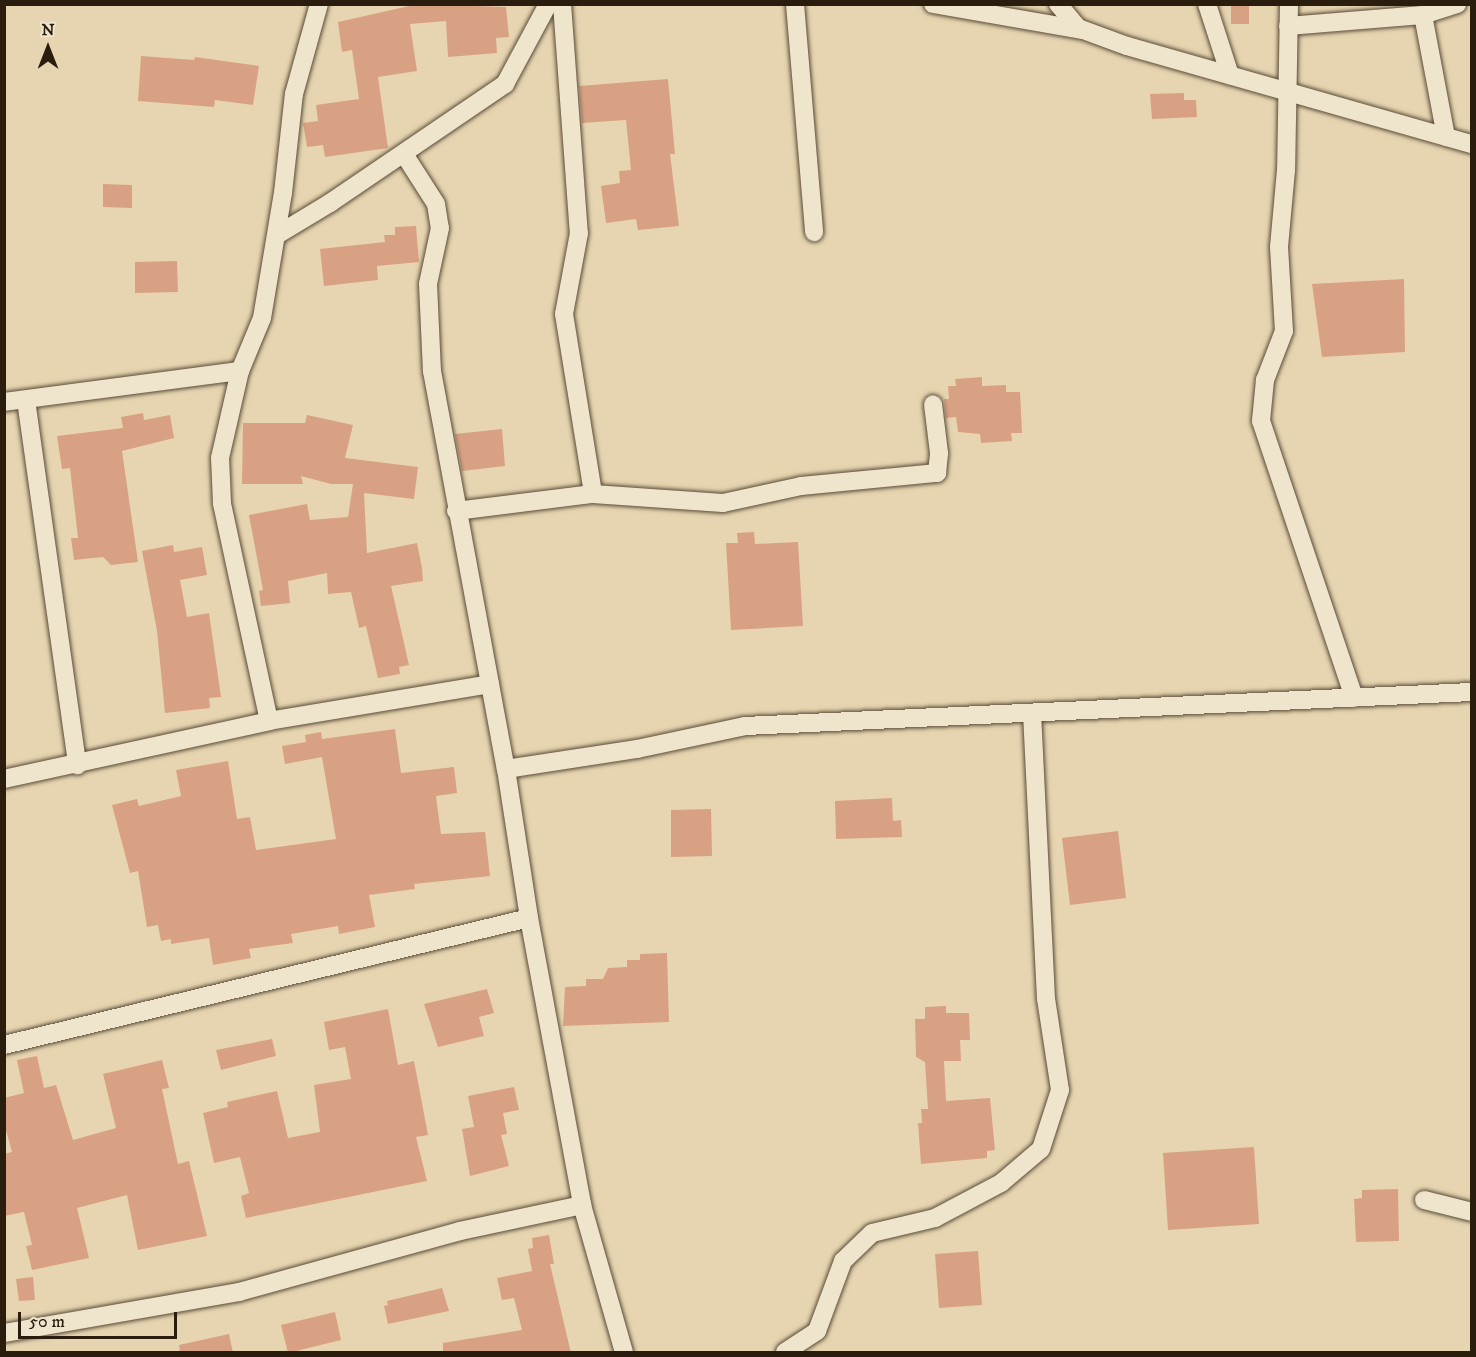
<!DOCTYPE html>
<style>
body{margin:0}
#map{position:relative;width:1476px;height:1357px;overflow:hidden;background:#e7d5b1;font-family:"IM FELL DW Pica",serif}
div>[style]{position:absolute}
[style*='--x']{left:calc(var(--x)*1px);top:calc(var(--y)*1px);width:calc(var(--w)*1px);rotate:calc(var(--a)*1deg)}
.building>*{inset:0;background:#d9a184}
.roads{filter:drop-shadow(0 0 2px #594b37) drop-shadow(0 0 2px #594b37)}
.minor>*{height:18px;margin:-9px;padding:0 9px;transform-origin:9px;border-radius:9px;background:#efe4cc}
span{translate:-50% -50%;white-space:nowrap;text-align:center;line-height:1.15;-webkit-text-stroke:6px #efe4cc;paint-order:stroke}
.frame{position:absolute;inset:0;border:6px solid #2a1d0e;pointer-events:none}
.north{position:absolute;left:18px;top:18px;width:60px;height:60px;-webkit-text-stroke:4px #efe4cc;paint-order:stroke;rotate:0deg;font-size:16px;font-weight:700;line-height:24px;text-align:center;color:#2a1d0e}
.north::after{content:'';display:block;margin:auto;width:21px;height:27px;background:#2a1d0e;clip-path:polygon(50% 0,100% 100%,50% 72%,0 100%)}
.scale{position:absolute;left:18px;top:1312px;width:159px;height:27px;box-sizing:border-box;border:3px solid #2a1d0e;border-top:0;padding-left:8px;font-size:18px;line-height:21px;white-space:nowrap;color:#2a1d0e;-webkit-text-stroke:4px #efe4cc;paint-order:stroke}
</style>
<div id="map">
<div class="building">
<div style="clip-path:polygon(418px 4px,506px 7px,509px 37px,496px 38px,497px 53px,448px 57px,446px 21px,410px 24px,417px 71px,378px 77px,388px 148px,325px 157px,323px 145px,307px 147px,303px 123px,318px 121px,316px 105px,359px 99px,352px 50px,342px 52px,338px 22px)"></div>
<div style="clip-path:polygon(1231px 4px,1249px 4px,1249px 24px,1231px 24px)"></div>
<div style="clip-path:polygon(141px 56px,194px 60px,195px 57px,259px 66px,253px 105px,215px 100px,214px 107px,138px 101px)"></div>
<div style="clip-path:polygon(668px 79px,675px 154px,670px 154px,679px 226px,638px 230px,636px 219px,606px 223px,601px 186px,620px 183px,619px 171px,631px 170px,626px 120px,582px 123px,579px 86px)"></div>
<div style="clip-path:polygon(1184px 93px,1184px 100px,1196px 100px,1197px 117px,1152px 119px,1150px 94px)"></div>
<div style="clip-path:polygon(103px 184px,132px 185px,132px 208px,103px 207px)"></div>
<div style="clip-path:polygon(416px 226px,419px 262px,377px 266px,378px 280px,324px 286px,320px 249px,385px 242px,384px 235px,395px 235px,395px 227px)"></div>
<div style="clip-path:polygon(177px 261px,178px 292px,135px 293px,135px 262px)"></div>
<div style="clip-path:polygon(1404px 279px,1405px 352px,1322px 357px,1312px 284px)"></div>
<div style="clip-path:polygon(982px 377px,982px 386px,1006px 385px,1006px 392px,1020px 392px,1022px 433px,1011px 433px,1012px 441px,981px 443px,980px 434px,958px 432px,956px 417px,946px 418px,944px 399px,949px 399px,948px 386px,956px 386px,955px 379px)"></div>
<div style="clip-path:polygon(143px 413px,144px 420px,170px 415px,174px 438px,122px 451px,138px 562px,111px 565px,103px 557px,74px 560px,71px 538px,78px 538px,70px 468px,62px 469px,57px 436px,123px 428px,121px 417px)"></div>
<div style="clip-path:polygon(307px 415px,353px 425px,345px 458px,418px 467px,414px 499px,364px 493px,367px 553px,417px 543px,422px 568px,423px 581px,391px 586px,409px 665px,399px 667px,400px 674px,378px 678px,366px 626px,359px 628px,351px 592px,328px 594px,327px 573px,288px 581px,290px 603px,261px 606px,259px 591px,263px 590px,249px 515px,307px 504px,310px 520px,348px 517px,353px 484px,331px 484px,301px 476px,303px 484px,242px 484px,243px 423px,305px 423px)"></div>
<div style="clip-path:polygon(502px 429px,505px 466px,462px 471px,455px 434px)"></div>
<div style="clip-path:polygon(754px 532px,755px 544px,798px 542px,803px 626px,731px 630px,726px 543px,738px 543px,737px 533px)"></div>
<div style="clip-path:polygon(173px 545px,174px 552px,202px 547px,207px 575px,180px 580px,187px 617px,209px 613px,221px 697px,209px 698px,210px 708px,165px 713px,157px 631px,142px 551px)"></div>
<div style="clip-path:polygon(395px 729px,401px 773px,454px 767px,457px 793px,436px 796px,441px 834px,485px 832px,490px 876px,414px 884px,415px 889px,369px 895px,375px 927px,339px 934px,338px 926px,291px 934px,293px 943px,249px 949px,251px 958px,213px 965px,209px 938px,171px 944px,171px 939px,161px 941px,158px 925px,147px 927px,138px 871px,130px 873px,112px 805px,137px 799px,139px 806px,181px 796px,176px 770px,228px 761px,237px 819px,250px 817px,256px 850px,336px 839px,322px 757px,285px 764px,282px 746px,306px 742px,305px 735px,321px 732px,322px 739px)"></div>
<div style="clip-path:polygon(892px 798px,893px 821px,901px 820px,902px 837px,836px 839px,835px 801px)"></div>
<div style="clip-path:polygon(711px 809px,712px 856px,671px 857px,671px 810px)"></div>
<div style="clip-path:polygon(1118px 831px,1126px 898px,1070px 905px,1062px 838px)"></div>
<div style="clip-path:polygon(667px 953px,669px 1022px,563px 1026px,565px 987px,586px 986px,586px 979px,603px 979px,608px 968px,627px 967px,627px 960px,640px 960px,640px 954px)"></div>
<div style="clip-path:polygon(487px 989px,494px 1013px,479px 1017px,484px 1036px,438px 1047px,424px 1004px)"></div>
<div style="clip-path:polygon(946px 1006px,946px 1013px,969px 1013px,970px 1040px,960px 1040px,961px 1061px,944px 1061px,946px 1101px,990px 1098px,995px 1150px,987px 1151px,987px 1158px,921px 1164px,918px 1123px,922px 1123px,921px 1109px,928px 1109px,925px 1062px,916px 1057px,915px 1019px,925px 1019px,925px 1007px)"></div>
<div style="clip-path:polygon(388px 1009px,398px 1065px,414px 1061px,428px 1135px,416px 1137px,427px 1181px,246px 1218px,241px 1196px,249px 1193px,240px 1157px,214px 1163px,203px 1113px,228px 1107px,227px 1102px,277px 1091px,288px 1138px,320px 1132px,314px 1085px,351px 1079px,345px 1047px,329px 1050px,324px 1022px)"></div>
<div style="clip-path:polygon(272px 1039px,276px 1056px,221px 1070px,216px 1050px)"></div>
<div style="clip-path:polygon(37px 1056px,44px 1088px,56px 1085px,73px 1140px,116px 1128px,103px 1074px,162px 1060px,169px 1088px,162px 1089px,178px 1164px,189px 1161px,207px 1236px,138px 1250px,127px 1195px,77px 1208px,89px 1258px,32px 1270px,26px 1246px,32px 1245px,24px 1212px,4px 1216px,4px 1154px,12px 1152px,4px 1123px,4px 1098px,24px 1093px,17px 1060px)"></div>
<div style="clip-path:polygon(514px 1087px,519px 1110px,503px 1113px,507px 1134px,501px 1135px,509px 1166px,470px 1176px,462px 1129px,474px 1127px,468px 1096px)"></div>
<div style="clip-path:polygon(1254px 1147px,1259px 1224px,1168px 1230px,1163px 1153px)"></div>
<div style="clip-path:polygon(1398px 1189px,1399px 1241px,1356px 1242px,1354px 1199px,1362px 1198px,1362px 1190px)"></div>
<div style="clip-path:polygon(549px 1235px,554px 1264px,550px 1264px,571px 1353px,443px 1353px,443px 1343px,522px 1330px,514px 1298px,502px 1300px,497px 1278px,532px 1271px,528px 1249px,533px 1248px,532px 1238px)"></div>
<div style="clip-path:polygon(978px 1251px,982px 1305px,939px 1308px,935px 1254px)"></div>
<div style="clip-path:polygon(33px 1277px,35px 1300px,19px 1301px,16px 1279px)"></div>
<div style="clip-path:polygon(442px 1288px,449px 1311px,388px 1324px,384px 1306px,388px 1305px,387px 1301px)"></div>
<div style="clip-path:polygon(335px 1312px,341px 1340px,288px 1353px,281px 1325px)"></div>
<div style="clip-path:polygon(229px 1334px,233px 1353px,180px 1353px,179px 1345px)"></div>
</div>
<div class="roads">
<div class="minor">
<div style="--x:562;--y:4;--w:230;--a:85.8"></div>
<div style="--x:579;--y:233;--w:82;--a:100.5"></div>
<div style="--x:564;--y:314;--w:182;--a:80.8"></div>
<div style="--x:795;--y:4;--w:229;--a:85.2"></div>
<div style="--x:933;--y:4;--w:151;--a:9.9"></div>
<div style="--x:1058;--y:4;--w:31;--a:50"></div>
<div style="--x:1078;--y:28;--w:52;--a:20.2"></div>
<div style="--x:1127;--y:46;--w:359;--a:15.9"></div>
<div style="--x:1207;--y:4;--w:75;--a:72.1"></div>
<div style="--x:1289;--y:4;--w:166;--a:91"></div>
<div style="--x:1286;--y:170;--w:77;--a:95.2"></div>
<div style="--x:1279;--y:247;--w:84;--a:86.6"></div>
<div style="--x:1284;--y:331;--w:53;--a:111.2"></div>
<div style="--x:1265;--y:380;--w:41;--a:95.6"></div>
<div style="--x:1261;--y:421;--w:292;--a:71.4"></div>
<div style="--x:1423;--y:15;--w:124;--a:79.3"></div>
<div style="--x:1288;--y:26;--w:135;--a:-4.7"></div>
<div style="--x:1423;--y:15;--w:36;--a:-18"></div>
<div style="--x:404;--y:154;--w:59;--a:57.4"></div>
<div style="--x:436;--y:204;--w:24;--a:81"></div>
<div style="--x:440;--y:228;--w:57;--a:102.1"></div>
<div style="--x:428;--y:284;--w:87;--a:87.4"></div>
<div style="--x:432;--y:371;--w:405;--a:79.5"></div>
<div style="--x:506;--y:769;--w:151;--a:81.2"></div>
<div style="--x:529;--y:918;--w:292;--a:79.5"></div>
<div style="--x:582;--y:1205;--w:153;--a:74.1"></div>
<div style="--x:277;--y:235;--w:62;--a:-31.1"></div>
<div style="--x:330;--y:203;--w:212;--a:-34.2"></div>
<div style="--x:505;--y:84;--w:91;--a:-61.7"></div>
<div style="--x:26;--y:400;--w:369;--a:82"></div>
<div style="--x:4;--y:402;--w:238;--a:-7.5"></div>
<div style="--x:456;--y:511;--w:138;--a:-7.1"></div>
<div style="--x:593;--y:494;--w:130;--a:4"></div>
<div style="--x:723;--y:503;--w:80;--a:-12.3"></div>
<div style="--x:801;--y:486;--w:137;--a:-5.5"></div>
<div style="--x:937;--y:473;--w:20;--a:-84"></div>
<div style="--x:939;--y:453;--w:49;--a:-97"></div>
<div style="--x:269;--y:721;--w:223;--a:-102.2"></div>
<div style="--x:222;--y:503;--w:45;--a:-92.5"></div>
<div style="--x:220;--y:458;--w:89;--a:-77.1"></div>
<div style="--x:240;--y:371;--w:57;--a:-67.5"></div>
<div style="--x:262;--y:318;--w:127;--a:-80.5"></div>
<div style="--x:283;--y:193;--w:100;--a:-83.7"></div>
<div style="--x:294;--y:94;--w:93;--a:-74.5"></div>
<div style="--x:506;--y:769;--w:133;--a:-8.7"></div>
<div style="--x:637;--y:749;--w:110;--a:-12"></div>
<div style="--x:745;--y:726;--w:728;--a:-2.68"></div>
<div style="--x:4;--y:779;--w:271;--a:-12.3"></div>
<div style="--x:269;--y:721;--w:224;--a:-9.5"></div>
<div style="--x:4;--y:1045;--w:540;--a:-13.6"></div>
<div style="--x:1424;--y:1200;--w:49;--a:14"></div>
<div style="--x:4;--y:1333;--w:239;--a:-9.9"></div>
<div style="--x:239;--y:1292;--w:229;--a:-15.4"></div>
<div style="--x:460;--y:1231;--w:125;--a:-12"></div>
<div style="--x:785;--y:1352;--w:38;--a:-33"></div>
<div style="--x:817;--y:1331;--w:75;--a:-69.6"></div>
<div style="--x:843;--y:1261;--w:40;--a:-44"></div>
<div style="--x:872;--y:1233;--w:65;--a:-13.4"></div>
<div style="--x:935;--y:1218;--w:75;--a:-27.9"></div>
<div style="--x:1001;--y:1183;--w:52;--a:-40.4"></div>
<div style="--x:1041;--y:1149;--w:62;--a:-72.1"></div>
<div style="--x:1060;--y:1090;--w:92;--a:-98.7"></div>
<div style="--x:1046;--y:999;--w:284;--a:-92.8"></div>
</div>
</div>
<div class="frame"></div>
<div class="north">N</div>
<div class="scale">50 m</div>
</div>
